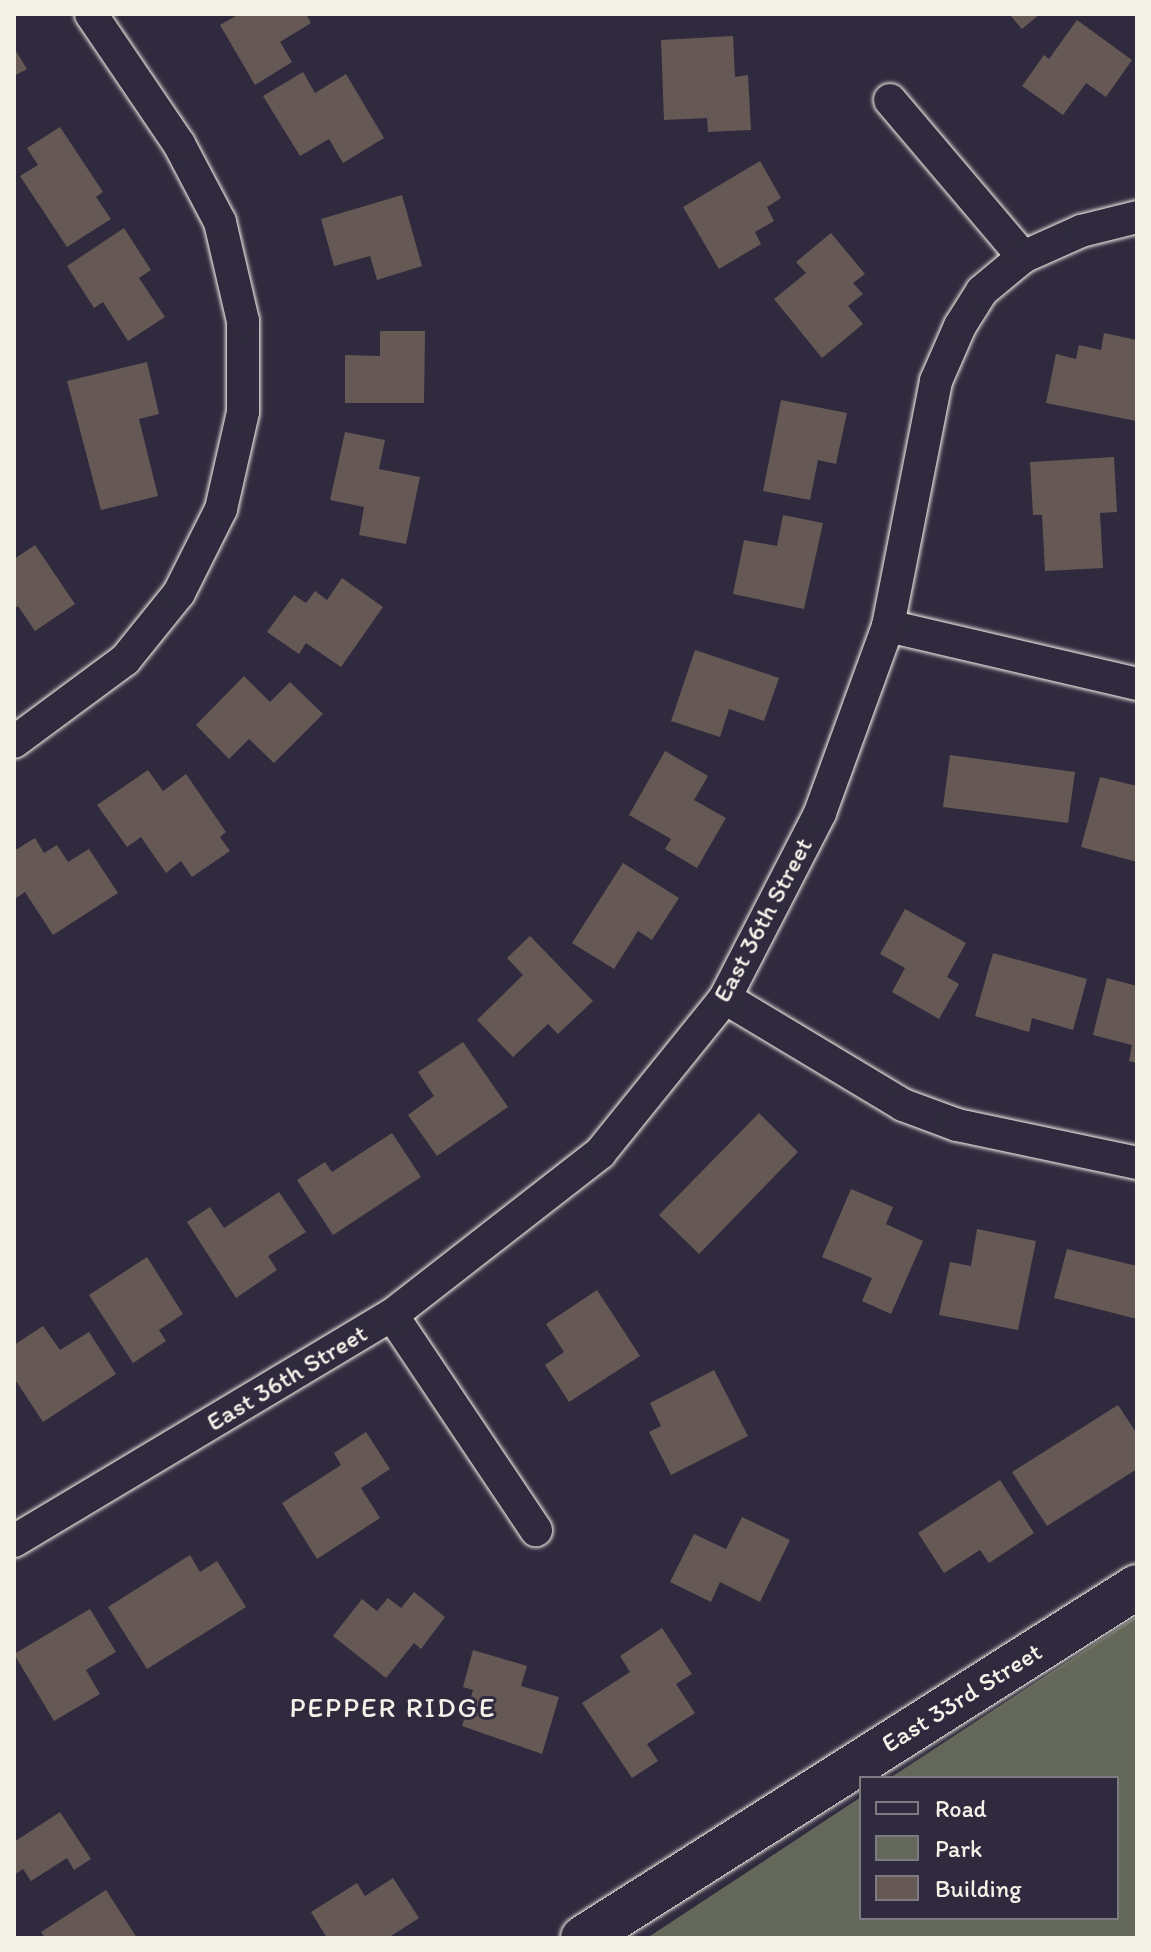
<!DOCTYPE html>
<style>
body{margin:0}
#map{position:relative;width:1151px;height:1952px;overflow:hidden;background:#2f2a3d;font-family:Itim,sans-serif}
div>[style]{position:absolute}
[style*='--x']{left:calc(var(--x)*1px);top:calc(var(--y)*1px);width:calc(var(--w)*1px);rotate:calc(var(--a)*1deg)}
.green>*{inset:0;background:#64685a}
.building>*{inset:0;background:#665955}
.roads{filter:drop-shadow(0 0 2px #f4f1e8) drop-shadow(0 0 2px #f4f1e8)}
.street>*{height:32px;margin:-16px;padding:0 16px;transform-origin:16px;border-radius:16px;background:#2f2a3d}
.secondary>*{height:44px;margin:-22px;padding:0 22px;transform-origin:22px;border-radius:22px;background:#2f2a3d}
span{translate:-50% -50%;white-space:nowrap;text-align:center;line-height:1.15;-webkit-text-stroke:6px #2f2a3d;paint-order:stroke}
.street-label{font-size:26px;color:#f4f1e8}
.neighbourhood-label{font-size:28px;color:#f4f1e8;letter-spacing:2px}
.frame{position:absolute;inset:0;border:16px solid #f4f1e8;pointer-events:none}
.legend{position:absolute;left:859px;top:1776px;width:260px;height:144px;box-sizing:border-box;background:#2f2a3d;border:2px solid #7e7a81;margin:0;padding:10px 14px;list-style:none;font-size:24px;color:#f4f1e8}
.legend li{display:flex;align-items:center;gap:16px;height:40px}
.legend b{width:40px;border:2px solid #7e7a81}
</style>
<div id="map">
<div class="green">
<div style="clip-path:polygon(1137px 1616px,1137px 1938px,647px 1938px,861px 1797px,861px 1918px,1117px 1918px,1117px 1778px,890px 1778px)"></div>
</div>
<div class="building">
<div style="clip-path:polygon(239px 14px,306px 14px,311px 23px,280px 42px,292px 62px,255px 85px,220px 25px)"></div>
<div style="clip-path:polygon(1009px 14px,1040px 14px,1022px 29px)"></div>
<div style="clip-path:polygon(1077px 20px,1132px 60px,1106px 97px,1086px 83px,1063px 115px,1022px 86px,1044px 55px,1049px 59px)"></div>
<div style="clip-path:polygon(733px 36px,735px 77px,748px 75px,751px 130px,708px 132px,707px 118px,664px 120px,661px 40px)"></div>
<div style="clip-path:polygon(14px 48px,27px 69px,14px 76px)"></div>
<div style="clip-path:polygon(303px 72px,315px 93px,346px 74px,384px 138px,343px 163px,329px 139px,300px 156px,263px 96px)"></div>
<div style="clip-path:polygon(60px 127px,103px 192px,96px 197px,111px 219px,67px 247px,20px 176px,38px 165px,27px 148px)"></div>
<div style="clip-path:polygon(760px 161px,781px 198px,767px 207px,774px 221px,755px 232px,761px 244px,719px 269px,683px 207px)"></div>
<div style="clip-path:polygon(402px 195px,422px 266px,377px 280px,370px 256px,334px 266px,321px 219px)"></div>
<div style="clip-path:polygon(124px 228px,151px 270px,139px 278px,165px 317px,128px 341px,103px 302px,94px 308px,67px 266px)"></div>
<div style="clip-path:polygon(831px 233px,865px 274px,853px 283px,863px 294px,848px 306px,863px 324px,822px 358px,774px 299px,806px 273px,796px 262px)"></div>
<div style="clip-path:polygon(380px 331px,425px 331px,424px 403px,345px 403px,345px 355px,380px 356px)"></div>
<div style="clip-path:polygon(1104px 333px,1137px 340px,1136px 421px,1046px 403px,1056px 354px,1076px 359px,1079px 345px,1101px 350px)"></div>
<div style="clip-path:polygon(147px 362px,159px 414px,139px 419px,158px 496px,101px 510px,67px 381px)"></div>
<div style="clip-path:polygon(781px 400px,847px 413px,836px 464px,818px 460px,810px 500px,763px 491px)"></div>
<div style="clip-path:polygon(345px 432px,385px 440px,379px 469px,420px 477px,406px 544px,359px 535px,364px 507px,330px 500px)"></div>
<div style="clip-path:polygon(1114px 457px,1117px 512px,1100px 513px,1103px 568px,1045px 571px,1042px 515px,1033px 515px,1030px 462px)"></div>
<div style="clip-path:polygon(783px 515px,823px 523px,804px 609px,733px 594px,744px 540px,777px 546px)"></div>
<div style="clip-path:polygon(35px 545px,75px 604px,35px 631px,18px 606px,14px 609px,14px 559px)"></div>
<div style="clip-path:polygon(342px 578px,383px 607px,341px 667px,306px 643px,299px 654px,267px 632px,294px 595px,306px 603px,315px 591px,327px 600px)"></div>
<div style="clip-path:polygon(695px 650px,779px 678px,764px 721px,729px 709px,720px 737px,671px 721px)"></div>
<div style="clip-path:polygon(244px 676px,270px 702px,290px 682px,323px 714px,274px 763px,249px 739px,229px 759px,196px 725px)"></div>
<div style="clip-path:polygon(665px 751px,708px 776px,694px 800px,726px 818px,697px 868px,665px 849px,671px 839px,629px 815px)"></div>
<div style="clip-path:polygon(950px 755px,1075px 772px,1068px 823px,943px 807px)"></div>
<div style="clip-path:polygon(148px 770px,163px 791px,186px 774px,226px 832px,220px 837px,230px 851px,192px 877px,181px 861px,166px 873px,141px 837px,127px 847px,97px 805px)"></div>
<div style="clip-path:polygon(1100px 777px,1137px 786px,1137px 862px,1081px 847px)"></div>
<div style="clip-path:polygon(35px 838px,44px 853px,57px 845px,68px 862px,89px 849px,118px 893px,53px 935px,25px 892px,16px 898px,14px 894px,14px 851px)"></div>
<div style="clip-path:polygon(623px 863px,679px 898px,652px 940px,638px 931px,614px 969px,572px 943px)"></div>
<div style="clip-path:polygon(905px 909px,966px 943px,947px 977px,959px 984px,939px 1019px,892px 992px,905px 968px,880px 954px)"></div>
<div style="clip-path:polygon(530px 936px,593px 1001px,558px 1034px,548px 1024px,513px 1057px,477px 1020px,523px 975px,507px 958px)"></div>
<div style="clip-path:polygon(993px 953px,1087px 979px,1073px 1030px,1032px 1018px,1029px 1032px,975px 1016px)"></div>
<div style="clip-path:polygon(1107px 978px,1137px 986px,1137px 1063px,1129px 1061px,1132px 1045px,1093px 1035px)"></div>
<div style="clip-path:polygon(463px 1042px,508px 1107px,437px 1156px,408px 1115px,434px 1096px,418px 1072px)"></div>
<div style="clip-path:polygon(759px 1113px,798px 1152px,699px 1254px,659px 1215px)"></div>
<div style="clip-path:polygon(392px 1133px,421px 1177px,333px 1235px,297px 1180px,325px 1162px,332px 1172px)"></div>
<div style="clip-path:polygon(851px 1189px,893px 1207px,886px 1224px,923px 1241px,891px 1314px,862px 1301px,872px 1278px,822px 1257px)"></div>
<div style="clip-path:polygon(279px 1192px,306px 1232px,268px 1256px,277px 1270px,236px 1298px,187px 1222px,210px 1207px,224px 1228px)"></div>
<div style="clip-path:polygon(977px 1229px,1036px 1241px,1018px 1330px,939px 1315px,950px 1262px,971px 1266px)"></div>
<div style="clip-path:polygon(1067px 1249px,1137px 1266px,1137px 1319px,1054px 1298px)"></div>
<div style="clip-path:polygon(147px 1257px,183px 1314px,159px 1330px,166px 1341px,133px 1363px,89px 1295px)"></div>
<div style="clip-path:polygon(597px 1290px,640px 1356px,569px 1402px,545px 1365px,564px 1352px,546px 1324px)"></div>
<div style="clip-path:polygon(43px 1326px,60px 1350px,89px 1332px,116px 1374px,43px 1422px,14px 1378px,14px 1345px)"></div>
<div style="clip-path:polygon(714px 1370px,748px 1436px,671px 1475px,649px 1432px,661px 1426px,650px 1403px)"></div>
<div style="clip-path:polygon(1118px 1405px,1137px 1434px,1137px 1469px,1047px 1526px,1012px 1472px)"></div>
<div style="clip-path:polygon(366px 1432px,390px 1469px,361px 1488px,380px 1518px,317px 1559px,282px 1503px,341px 1465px,334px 1453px)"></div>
<div style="clip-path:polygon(1000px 1480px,1034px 1533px,989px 1563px,980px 1550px,944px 1573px,918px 1533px)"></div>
<div style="clip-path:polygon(742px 1517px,790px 1540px,760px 1602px,720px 1582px,711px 1602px,670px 1582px,694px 1534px,726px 1549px)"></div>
<div style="clip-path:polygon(190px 1555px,200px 1572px,217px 1561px,246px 1607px,147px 1669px,108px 1607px)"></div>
<div style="clip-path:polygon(414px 1592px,445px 1617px,421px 1649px,414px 1643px,386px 1678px,333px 1636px,362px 1599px,377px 1611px,388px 1598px,401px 1608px)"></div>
<div style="clip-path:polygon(90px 1609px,116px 1652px,86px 1670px,100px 1694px,54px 1721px,14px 1654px)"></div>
<div style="clip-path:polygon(662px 1628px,692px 1674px,676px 1684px,695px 1713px,647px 1744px,658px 1761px,632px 1778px,582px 1703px,630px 1672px,620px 1656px)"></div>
<div style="clip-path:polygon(473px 1650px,527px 1666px,521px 1686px,559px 1697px,542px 1754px,462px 1726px,473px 1690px,463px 1687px)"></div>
<div style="clip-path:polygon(60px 1812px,91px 1859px,74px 1870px,67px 1858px,31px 1881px,23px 1869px,14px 1875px,14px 1842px)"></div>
<div style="clip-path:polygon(393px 1878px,419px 1918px,388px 1938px,327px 1938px,311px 1912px,357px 1883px,365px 1896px)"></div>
<div style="clip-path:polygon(106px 1890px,137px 1938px,45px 1938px,41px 1932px)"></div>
</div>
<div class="roads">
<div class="street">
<div style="--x:890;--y:100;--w:206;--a:49.7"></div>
<div style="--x:888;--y:626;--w:256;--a:13.1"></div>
<div style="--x:14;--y:742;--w:138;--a:-36.5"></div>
<div style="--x:125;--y:660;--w:86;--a:-51.1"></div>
<div style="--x:179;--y:593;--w:94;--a:-63.4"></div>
<div style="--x:221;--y:509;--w:99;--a:-77.2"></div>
<div style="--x:243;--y:412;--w:91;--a:-90"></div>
<div style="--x:243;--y:321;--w:102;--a:-103.1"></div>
<div style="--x:220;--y:222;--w:88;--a:-117.7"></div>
<div style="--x:179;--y:144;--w:157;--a:-124.1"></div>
<div style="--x:725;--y:998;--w:208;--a:31"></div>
<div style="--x:903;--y:1105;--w:58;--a:20.3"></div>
<div style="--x:957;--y:1125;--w:184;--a:11.9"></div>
<div style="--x:392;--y:1315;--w:259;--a:56.2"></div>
<div style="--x:14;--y:1541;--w:440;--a:-30.9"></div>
<div style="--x:392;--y:1315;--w:264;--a:-37.9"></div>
<div style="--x:600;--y:1153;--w:199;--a:-51.1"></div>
<div style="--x:725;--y:998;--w:208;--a:-62.8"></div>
<div style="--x:820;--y:813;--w:199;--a:-70"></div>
<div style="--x:888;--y:626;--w:250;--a:-78.9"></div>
<div style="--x:936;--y:381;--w:60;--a:-66.4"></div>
<div style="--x:960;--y:326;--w:41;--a:-57.8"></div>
<div style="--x:982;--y:291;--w:53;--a:-39.7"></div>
<div style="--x:1023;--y:257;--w:64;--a:-24.1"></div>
<div style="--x:1081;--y:231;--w:58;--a:-14"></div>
</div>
<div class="secondary">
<div style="--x:583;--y:1938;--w:656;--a:-32.36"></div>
</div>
</div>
<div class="street-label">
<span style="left:763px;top:920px;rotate:-62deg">East 36th Street</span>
<span style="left:287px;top:1378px;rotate:-31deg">East 36th Street</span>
<span style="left:962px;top:1698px;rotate:-32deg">East 33rd Street</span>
</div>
<div class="neighbourhood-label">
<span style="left:393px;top:1707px">PEPPER RIDGE</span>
</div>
<div class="frame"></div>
<ul class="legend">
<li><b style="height:10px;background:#2f2a3d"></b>Road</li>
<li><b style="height:22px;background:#64685a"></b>Park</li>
<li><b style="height:22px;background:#665955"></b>Building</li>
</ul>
</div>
